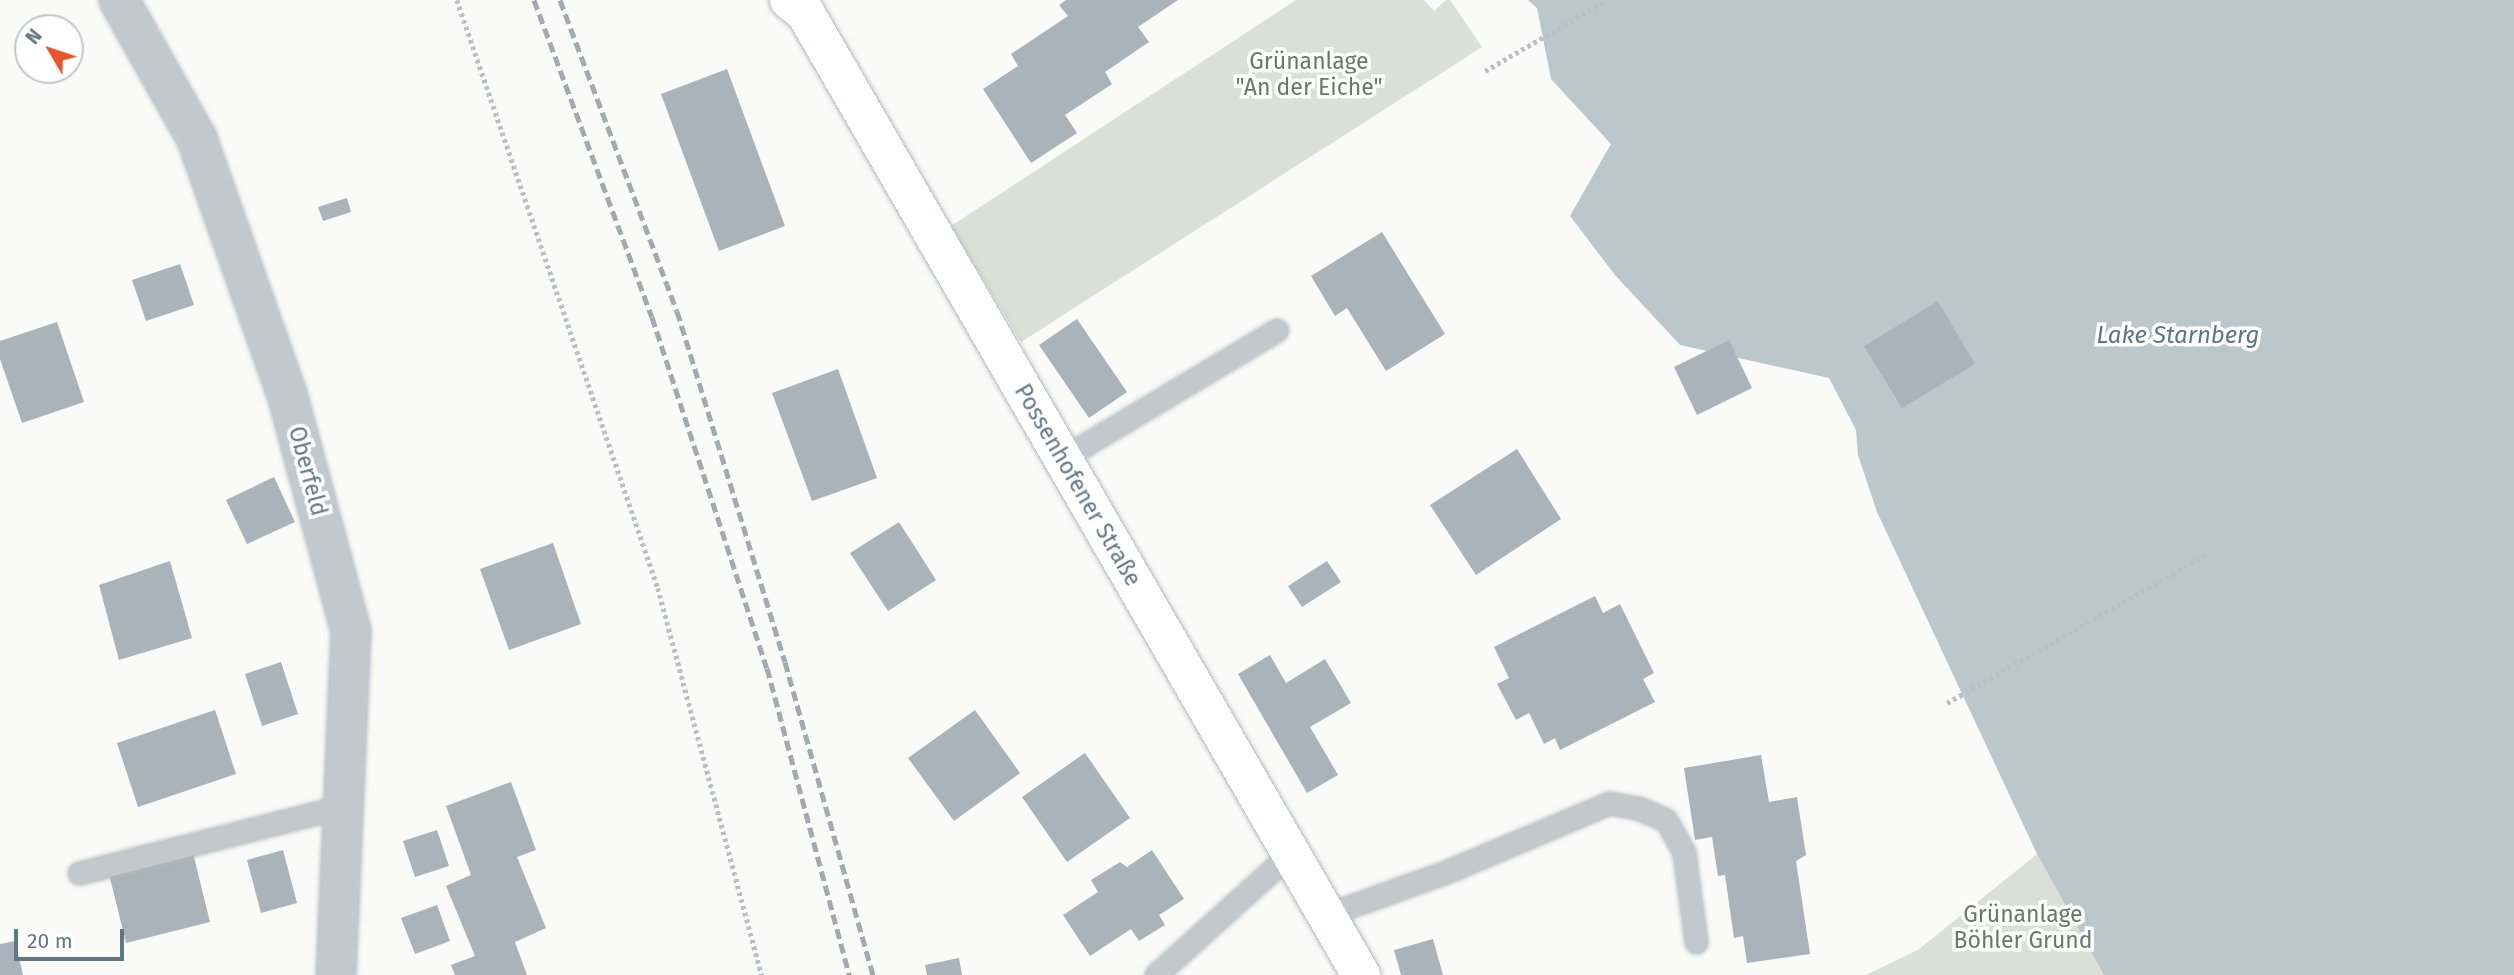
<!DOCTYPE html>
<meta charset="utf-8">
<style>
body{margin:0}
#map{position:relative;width:2514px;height:975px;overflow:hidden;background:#fafaf8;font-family:"Fira Sans",sans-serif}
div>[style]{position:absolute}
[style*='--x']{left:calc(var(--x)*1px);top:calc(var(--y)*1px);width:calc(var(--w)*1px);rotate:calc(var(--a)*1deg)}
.green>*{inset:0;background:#dadfd7}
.water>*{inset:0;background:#bbc7cb}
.building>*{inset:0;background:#aab3b9}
.path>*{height:4.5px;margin-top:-2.25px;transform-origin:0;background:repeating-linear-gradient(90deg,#bbbfc2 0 3.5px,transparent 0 7px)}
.roads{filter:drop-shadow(0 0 2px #b3babf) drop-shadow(0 0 2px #b3babf)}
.service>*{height:21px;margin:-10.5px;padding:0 10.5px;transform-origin:10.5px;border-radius:10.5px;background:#c3c8cc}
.minor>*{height:38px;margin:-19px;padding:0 19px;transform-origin:19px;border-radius:19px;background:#c3c8cc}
.secondary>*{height:38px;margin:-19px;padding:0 19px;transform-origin:19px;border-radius:19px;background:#fff}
.rail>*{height:5px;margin-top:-2.5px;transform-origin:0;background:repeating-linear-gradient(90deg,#a2aab0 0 10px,transparent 0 15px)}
span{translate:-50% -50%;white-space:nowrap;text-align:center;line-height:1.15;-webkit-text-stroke:7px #fff;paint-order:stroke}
.park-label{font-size:23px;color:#687a64}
.street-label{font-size:23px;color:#657683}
.water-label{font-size:24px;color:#60757c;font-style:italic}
.north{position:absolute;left:14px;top:14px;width:70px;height:70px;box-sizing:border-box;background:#fff;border:2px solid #c1c8cd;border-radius:50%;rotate:309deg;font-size:19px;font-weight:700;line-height:28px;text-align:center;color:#657683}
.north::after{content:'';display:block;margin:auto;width:24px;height:32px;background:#e4572e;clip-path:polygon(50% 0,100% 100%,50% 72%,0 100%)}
.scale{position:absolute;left:14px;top:929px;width:110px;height:32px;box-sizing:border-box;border:4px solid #657683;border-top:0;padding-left:9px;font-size:21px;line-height:24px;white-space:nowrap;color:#657683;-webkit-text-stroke:5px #fff;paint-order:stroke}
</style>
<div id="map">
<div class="green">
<div style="clip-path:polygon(1296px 0,1424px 0,1434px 11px,1446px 0,1450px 0,1482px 47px,1021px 342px,951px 226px)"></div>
<div style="clip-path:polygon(2037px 854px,2104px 975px,1866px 975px,1918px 950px)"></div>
</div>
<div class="water">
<div style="clip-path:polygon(1528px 0,2514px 0,2514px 975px,2104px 975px,2037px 854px,1877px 512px,1858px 455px,1856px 430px,1829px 378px,1680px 345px,1615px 275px,1570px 216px,1611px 144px,1551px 79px,1537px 8px)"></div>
</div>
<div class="building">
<div style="clip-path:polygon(1066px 0,1178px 0,1138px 27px,1149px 42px,1105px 72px,1112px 84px,1065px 115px,1077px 133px,1031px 163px,983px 89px,1018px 66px,1011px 54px,1068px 16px,1059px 5px)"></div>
<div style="clip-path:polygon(727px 69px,785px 226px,719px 251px,661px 94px)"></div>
<div style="clip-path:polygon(347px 198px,351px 212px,323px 221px,318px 207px)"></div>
<div style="clip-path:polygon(1382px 232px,1445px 334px,1386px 371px,1347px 308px,1335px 316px,1311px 276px)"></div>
<div style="clip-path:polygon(180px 264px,194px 305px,146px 321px,132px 280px)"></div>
<div style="clip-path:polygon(1938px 301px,1975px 364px,1902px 408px,1864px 346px)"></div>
<div style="clip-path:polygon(1077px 319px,1127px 392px,1089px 418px,1039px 345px)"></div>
<div style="clip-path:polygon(57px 322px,84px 402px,22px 423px,0 359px,0 341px)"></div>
<div style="clip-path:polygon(1729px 340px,1752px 388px,1697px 415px,1674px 367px)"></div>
<div style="clip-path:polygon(838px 369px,877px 478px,812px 501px,772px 393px)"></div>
<div style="clip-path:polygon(1517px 449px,1561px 519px,1476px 575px,1430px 505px)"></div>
<div style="clip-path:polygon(274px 477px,295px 522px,247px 544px,226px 500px)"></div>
<div style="clip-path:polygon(899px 522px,936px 580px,888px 611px,850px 553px)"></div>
<div style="clip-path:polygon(553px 543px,581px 624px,509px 650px,480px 569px)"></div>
<div style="clip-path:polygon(170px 561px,192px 638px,119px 660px,99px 585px)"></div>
<div style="clip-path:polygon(1327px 561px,1341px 582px,1302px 607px,1288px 586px)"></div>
<div style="clip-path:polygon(1595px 596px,1603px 613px,1620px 604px,1654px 673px,1643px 679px,1655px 702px,1560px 750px,1555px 738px,1544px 744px,1529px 713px,1516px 720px,1497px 684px,1509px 678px,1494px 647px)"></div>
<div style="clip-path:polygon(1270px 655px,1286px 683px,1325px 659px,1351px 703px,1310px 727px,1338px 775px,1307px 793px,1238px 674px)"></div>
<div style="clip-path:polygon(281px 662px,298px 714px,262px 726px,245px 674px)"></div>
<div style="clip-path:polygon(215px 710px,236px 774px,138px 807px,117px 743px)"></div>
<div style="clip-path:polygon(975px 710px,1020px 773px,954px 821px,908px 758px)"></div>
<div style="clip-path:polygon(1085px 753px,1130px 818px,1067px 862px,1022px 797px)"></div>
<div style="clip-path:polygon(1761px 755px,1769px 802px,1797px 797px,1806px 855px,1796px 861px,1810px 954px,1747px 963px,1743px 936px,1734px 938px,1725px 875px,1718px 876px,1712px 837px,1695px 840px,1684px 768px)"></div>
<div style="clip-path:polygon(511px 782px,536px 850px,517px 857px,546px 928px,515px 942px,527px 975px,455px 975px,451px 965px,475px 956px,446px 886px,471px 875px,446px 806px)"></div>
<div style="clip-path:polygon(437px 830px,449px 866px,415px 877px,403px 841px)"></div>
<div style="clip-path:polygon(283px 850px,297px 903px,261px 913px,247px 860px)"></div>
<div style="clip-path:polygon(1152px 850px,1184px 899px,1159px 915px,1165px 925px,1139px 941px,1131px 929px,1090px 956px,1063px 915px,1098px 892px,1091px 880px,1120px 862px,1127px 867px)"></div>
<div style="clip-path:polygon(193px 853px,210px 922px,126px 943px,109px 874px)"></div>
<div style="clip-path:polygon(437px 905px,450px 941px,415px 954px,401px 918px)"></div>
<div style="clip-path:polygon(1433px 939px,1443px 975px,1401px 975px,1394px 950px)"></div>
<div style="clip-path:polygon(15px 941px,23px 975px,0 975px,0 944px)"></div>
<div style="clip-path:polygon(959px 958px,962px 975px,927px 975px,925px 965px)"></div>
</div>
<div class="path">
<div style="--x:457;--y:0;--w:621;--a:71.13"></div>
<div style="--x:658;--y:588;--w:401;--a:75"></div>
<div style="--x:1485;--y:71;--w:141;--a:-30.2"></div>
<div style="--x:1947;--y:703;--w:302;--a:-29.8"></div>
</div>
<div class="roads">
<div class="service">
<div style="--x:1063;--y:458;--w:249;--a:-30.9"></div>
<div style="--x:79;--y:873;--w:272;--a:-14.2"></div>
<div style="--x:1326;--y:915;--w:127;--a:-19.7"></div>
<div style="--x:1446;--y:872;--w:177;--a:-22.9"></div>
<div style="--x:1609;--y:803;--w:29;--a:10"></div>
<div style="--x:1638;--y:808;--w:30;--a:23"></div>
<div style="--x:1666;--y:820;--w:38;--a:61"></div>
<div style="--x:1684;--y:853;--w:90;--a:82.3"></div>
<div style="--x:1156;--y:975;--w:182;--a:-42.1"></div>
</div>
<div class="minor">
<div style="--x:119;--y:0;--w:159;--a:60.7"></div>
<div style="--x:197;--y:139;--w:270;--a:70.6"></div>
<div style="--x:287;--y:394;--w:245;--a:74.9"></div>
<div style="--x:351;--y:631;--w:344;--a:92.5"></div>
</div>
<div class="secondary">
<div style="--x:789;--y:0;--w:22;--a:39"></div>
<div style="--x:806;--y:14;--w:1110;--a:59.99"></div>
</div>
</div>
<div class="rail">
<div style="--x:534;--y:0;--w:338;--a:69.6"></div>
<div style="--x:652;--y:317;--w:369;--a:71.9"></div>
<div style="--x:767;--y:668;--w:318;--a:75"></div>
<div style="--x:560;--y:0;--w:332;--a:69.4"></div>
<div style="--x:677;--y:311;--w:367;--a:72.9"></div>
<div style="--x:785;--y:662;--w:325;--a:74.3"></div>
</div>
<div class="park-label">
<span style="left:1309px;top:74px">Grünanlage<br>"An der Eiche"</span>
<span style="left:2023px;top:927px">Grünanlage<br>Böhler Grund</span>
</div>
<div class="street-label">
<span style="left:308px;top:471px;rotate:75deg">Oberfeld</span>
<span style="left:1078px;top:485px;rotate:60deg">Possenhofener Straße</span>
</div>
<div class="water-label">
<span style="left:2178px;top:336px">Lake Starnberg</span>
</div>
<div class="north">N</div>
<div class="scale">20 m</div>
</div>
